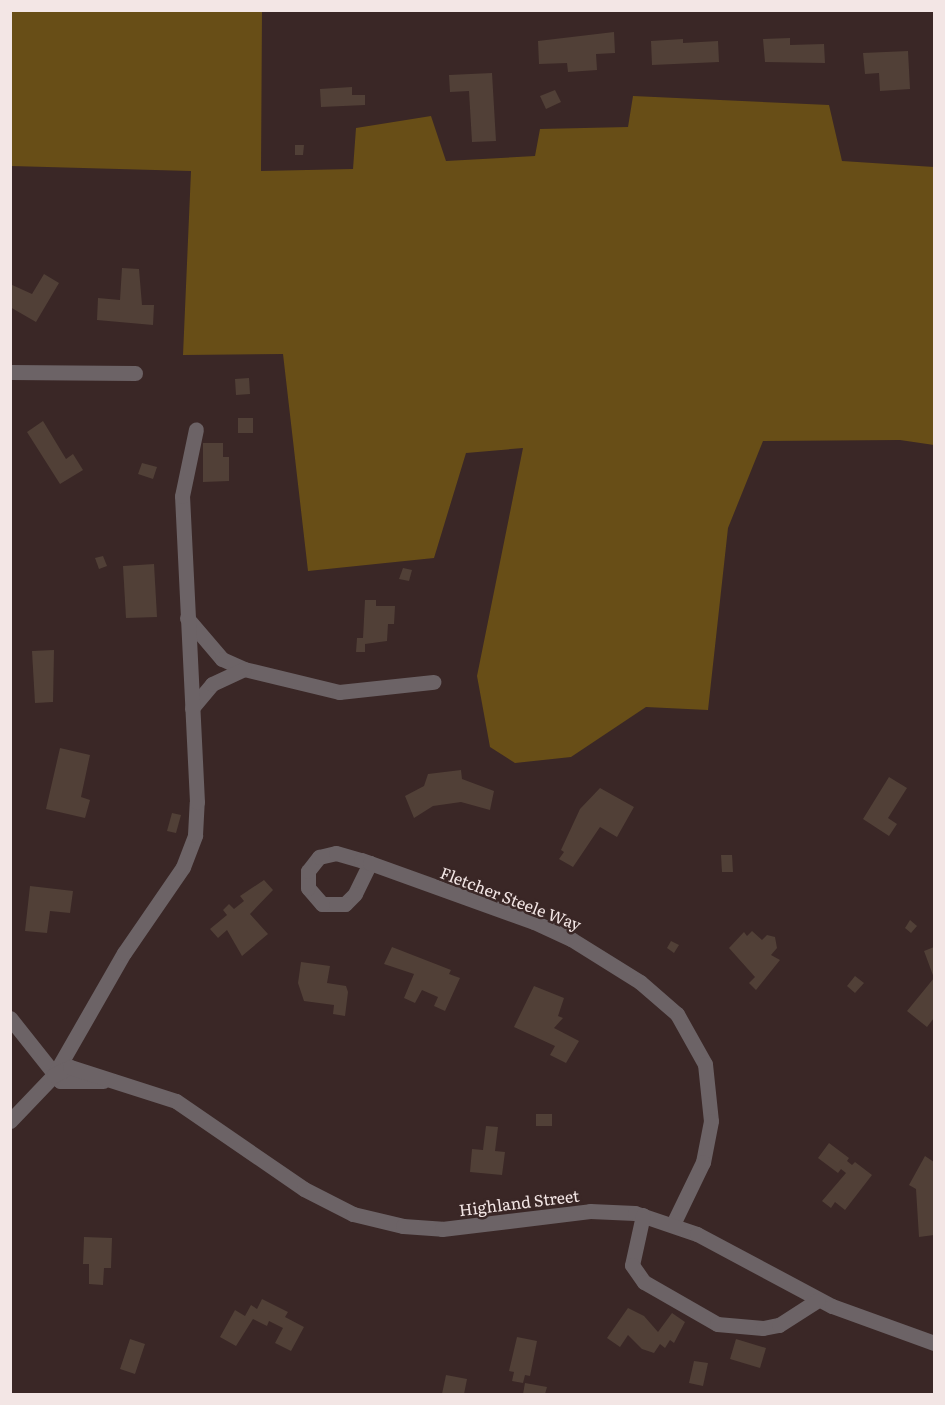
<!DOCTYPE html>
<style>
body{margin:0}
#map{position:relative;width:945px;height:1405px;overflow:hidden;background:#3a2726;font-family:Literata,serif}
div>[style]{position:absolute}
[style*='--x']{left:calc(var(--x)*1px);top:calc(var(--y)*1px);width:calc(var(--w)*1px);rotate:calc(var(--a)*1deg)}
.green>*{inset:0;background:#684e17}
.building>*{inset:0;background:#514037}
.minor>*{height:15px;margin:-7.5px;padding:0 7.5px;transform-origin:7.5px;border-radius:7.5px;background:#6c6366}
span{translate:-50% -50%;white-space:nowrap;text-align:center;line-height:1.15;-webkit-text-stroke:5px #3a2726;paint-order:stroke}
.street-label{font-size:16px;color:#f3e6e5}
.frame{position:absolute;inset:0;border:12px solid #f3e6e5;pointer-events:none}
</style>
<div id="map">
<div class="green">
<div style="clip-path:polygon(11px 10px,262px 11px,261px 171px,353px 169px,356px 128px,431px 116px,446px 161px,535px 156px,540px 129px,628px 127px,633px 96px,829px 105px,842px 161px,934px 167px,934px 445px,900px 440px,763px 441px,728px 528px,708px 710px,646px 707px,571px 757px,515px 763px,490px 747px,477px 676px,523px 448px,466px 453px,434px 558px,308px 571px,283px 354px,183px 355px,191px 171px,11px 166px)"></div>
</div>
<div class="building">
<div style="clip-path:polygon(614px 32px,615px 53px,596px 54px,597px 70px,568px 72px,567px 63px,539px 64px,538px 41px)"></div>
<div style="clip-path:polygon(790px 38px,790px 45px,824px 44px,825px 63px,765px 62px,763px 39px)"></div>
<div style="clip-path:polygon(683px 39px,683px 43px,718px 41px,719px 62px,652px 65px,651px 41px)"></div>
<div style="clip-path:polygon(908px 51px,910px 89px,880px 91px,879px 73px,865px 74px,863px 53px)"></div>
<div style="clip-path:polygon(492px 73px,496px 141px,472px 142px,469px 91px,450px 92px,449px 75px)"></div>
<div style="clip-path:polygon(352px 87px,352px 95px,365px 95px,365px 105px,321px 107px,320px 89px)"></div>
<div style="clip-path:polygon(555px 90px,561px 102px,546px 109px,540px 96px)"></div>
<div style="clip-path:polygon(295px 145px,304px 145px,303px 155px,295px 155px)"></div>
<div style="clip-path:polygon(122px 268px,139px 269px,142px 305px,154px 305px,153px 325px,97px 320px,98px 298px,120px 300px)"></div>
<div style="clip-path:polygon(44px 274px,59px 283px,36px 322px,10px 307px,10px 284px,32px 294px)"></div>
<div style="clip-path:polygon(249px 378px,250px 394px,236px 395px,235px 379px)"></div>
<div style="clip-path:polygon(238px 418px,253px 418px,253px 433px,238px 433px)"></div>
<div style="clip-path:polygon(43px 421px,66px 459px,73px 454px,83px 470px,60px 484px,27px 432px)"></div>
<div style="clip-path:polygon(203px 443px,223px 443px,223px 457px,229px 457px,229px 481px,203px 482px)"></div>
<div style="clip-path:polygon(142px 463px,157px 467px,153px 479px,138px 474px)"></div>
<div style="clip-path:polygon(103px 556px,107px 566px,99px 569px,95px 558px)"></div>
<div style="clip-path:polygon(154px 564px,157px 617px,126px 618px,123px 566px)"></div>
<div style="clip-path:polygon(403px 568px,412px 570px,409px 581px,399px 579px)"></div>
<div style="clip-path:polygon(365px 600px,376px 600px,376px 606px,395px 606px,394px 624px,388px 624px,387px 641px,365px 644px,365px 652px,356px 652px,357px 638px,363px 638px)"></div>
<div style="clip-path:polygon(54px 650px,53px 702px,35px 703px,32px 651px)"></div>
<div style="clip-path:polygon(60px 748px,90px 755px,81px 797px,90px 800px,85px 818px,46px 809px)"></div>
<div style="clip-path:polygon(461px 770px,462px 779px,494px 791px,490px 810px,461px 802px,433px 806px,414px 818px,405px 796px,424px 786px,428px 774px)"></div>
<div style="clip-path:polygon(889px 777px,907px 788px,888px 818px,897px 824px,889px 836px,863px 819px)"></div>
<div style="clip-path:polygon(600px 788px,634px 807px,617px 837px,600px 827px,573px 867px,559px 859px,564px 852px,561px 850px,580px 809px)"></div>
<div style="clip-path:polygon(172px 813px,181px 815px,176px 833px,167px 831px)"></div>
<div style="clip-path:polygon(721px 855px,732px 855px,733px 872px,722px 872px)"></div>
<div style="clip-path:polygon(264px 880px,273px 890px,250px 914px,268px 934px,242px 956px,227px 930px,218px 938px,210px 929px,227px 915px,223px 910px,229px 904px,234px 909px,244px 901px,240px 896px)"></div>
<div style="clip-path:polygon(30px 886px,73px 891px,70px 913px,50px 911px,47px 933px,25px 931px)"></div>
<div style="clip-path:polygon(910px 920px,917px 926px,911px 933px,905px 928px)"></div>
<div style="clip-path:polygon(752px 931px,762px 940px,767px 935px,775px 937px,777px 948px,771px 955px,780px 960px,756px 990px,749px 983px,755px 977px,729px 948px,744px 932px,747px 936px)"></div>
<div style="clip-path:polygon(671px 941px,679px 945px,674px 953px,667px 948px)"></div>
<div style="clip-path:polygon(392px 947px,451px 970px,449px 974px,460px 978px,445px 1011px,434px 1006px,438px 997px,422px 990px,415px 1003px,404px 998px,414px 974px,384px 964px)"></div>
<div style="clip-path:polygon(934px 947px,934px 1018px,927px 1027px,907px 1011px,934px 978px,924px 951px)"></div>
<div style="clip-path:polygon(301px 962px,330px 966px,327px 983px,346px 986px,348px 992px,345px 1016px,333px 1014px,334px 1005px,304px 1001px,298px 983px)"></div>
<div style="clip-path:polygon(855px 976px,864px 983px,855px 993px,847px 986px)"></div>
<div style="clip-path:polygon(534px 986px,564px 998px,558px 1016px,563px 1018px,554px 1028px,579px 1041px,566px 1063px,550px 1055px,555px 1046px,514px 1027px)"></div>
<div style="clip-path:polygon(536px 1114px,552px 1114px,552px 1126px,536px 1126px)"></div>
<div style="clip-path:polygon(486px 1126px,498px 1127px,495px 1151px,505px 1152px,502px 1175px,470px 1172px,472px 1149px,483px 1150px)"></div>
<div style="clip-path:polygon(829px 1143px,849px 1158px,847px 1161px,852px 1165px,855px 1162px,872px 1175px,845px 1210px,835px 1202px,831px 1208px,822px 1201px,846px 1173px,841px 1169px,838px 1173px,818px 1158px)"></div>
<div style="clip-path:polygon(925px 1156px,934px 1162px,934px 1235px,919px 1237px,916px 1189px,909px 1185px)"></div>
<div style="clip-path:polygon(84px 1237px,112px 1238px,111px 1268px,104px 1268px,103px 1285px,89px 1284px,89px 1264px,83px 1264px)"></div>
<div style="clip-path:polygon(262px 1299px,288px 1312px,285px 1317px,304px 1327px,291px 1351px,275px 1343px,283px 1328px,269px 1321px,267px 1326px,253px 1319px,236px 1346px,220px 1337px,235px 1310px,245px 1316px,251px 1305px,257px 1309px)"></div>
<div style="clip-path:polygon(628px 1308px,644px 1316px,658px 1332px,672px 1313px,685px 1322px,674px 1343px,670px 1340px,665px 1348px,660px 1344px,654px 1353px,642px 1349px,628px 1335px,620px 1347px,607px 1338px)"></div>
<div style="clip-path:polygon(517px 1337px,537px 1341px,530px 1376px,525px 1375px,523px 1383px,512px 1381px,514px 1372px,509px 1371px)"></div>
<div style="clip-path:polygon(130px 1339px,145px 1344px,135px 1374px,120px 1369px)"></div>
<div style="clip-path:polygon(736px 1339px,766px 1348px,760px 1368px,730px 1359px)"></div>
<div style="clip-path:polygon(694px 1361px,708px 1363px,703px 1386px,689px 1383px)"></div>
<div style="clip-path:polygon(446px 1375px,467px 1379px,464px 1394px,442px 1394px)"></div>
<div style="clip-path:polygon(525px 1383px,547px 1387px,545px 1394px,523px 1394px)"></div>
</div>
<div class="minor">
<div style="--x:10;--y:372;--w:125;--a:0.5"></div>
<div style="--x:187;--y:618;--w:54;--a:49.5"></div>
<div style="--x:222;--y:659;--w:24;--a:24"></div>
<div style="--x:244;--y:669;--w:98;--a:13.6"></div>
<div style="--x:339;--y:692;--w:95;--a:-6.1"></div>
<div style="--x:192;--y:708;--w:31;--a:-50"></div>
<div style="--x:212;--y:684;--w:35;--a:-25"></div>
<div style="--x:370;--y:863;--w:34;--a:116"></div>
<div style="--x:355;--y:894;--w:14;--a:135"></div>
<div style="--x:345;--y:904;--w:23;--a:180"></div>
<div style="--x:322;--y:904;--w:21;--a:-131"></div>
<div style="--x:308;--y:888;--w:17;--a:-90"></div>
<div style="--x:308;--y:871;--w:18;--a:-52"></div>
<div style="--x:319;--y:857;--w:17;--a:-13"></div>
<div style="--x:336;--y:853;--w:26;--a:16"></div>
<div style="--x:361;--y:860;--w:9;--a:18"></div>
<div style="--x:370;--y:863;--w:174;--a:19.8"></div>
<div style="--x:534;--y:922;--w:41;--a:24.7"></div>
<div style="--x:571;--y:939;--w:81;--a:31.9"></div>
<div style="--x:640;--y:982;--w:49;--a:40.9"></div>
<div style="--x:677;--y:1014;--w:57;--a:60.8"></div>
<div style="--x:705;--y:1064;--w:57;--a:84"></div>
<div style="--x:711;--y:1121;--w:42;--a:101"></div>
<div style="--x:703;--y:1162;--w:69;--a:115.8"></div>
<div style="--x:10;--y:1018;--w:80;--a:51.6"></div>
<div style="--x:60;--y:1081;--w:43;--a:0"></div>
<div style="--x:54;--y:1075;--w:141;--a:-60.2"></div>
<div style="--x:124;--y:953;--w:104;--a:-55.5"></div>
<div style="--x:183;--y:867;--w:34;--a:-69"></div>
<div style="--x:195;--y:835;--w:33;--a:-87"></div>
<div style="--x:197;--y:802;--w:306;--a:-92.8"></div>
<div style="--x:182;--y:496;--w:68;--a:-78.2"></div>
<div style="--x:10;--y:1121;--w:64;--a:-46.3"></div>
<div style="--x:54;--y:1075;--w:18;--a:-27"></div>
<div style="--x:70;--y:1067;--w:111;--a:17.8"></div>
<div style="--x:176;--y:1101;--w:155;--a:34.5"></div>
<div style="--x:304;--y:1189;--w:55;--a:27"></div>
<div style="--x:353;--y:1214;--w:51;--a:13.5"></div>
<div style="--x:403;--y:1226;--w:39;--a:4"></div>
<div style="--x:442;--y:1229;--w:149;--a:-6.9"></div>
<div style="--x:590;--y:1211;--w:45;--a:2.5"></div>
<div style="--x:635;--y:1213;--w:65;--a:18.7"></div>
<div style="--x:697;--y:1234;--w:153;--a:28.1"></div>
<div style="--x:832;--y:1306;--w:109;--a:19.9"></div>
<div style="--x:643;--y:1215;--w:51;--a:102.4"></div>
<div style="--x:632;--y:1265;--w:21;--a:55"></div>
<div style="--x:644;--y:1282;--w:84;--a:29.9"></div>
<div style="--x:717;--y:1324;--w:46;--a:5"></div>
<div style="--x:763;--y:1328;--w:16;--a:-11"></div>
<div style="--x:779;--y:1325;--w:46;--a:-32.7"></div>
</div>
<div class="street-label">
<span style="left:511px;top:898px;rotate:21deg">Fletcher Steele Way</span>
<span style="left:519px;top:1202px;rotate:-7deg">Highland Street</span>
</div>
<div class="frame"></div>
</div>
